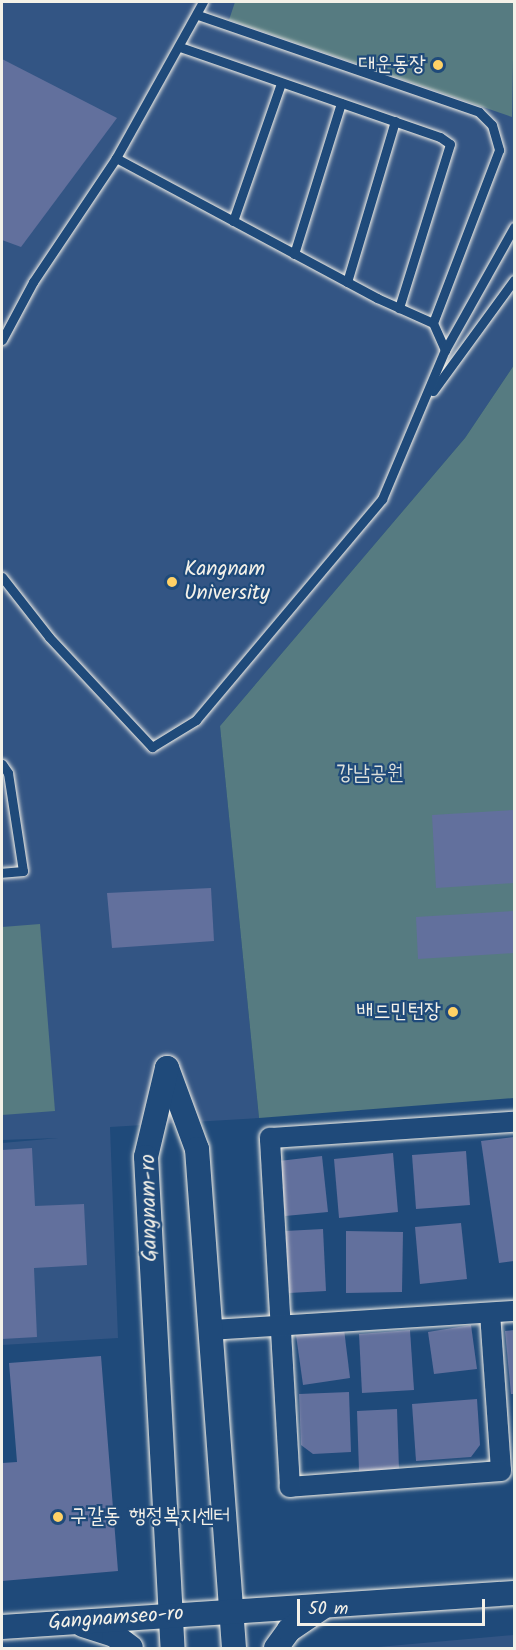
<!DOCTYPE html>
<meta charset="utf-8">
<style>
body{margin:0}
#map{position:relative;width:516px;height:1650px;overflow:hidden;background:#1f4a7a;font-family:Kalam,"Poor Story",sans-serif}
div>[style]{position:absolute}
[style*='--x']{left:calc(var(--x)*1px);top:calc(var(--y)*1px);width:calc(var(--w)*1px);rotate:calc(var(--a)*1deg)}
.built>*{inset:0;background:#335584}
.green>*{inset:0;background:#567b81}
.building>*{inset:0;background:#62709d}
.roads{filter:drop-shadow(0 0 2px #f4f1e8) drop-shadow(0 0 2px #f4f1e8)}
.service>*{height:9px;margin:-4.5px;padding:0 4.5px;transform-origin:4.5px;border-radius:4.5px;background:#1f4a7a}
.minor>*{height:20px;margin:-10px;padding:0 10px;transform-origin:10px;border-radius:10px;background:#1f4a7a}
.tertiary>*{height:24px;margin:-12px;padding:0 12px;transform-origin:12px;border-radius:12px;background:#1f4a7a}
.dots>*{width:16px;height:16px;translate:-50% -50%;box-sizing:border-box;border:3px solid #1f4a7a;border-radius:50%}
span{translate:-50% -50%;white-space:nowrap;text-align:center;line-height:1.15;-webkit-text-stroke:4.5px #1f4a7a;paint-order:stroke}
.poi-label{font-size:21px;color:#f4f1e8}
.right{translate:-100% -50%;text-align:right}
.left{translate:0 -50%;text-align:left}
.park-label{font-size:21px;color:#dcdfd9}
.street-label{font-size:21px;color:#f4f1e8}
.frame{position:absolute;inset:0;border:3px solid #f4f1e8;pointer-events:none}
.scale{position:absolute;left:297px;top:1599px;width:188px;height:27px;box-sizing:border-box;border:3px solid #f4f1e8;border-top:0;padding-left:8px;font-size:18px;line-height:21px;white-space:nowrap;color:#f4f1e8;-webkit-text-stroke:4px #1f4a7a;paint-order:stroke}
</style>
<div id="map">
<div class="built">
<div style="clip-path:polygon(2px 2px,514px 2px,514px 365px,465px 438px,220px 726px,259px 1118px,110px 1127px,118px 1338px,2px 1345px,2px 1143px,59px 1138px,2px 1140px)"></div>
<div style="clip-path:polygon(514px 1635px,514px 1648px,367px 1648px)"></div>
</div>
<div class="green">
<div style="clip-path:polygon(235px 2px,514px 2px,512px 117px,229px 20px)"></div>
<div style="clip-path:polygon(514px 365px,514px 1098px,259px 1118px,220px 726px,465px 438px)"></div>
<div style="clip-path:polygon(40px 924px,55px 1111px,2px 1115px,2px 927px)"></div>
</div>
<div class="building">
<div style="clip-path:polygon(2px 59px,117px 118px,21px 247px,2px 240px)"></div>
<div style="clip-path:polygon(514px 810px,514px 883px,436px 888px,432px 815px)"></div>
<div style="clip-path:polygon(211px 888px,214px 941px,112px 948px,107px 893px)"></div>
<div style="clip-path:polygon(514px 911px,514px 953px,418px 959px,416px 917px)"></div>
<div style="clip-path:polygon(514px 1137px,514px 1261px,499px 1263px,481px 1141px)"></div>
<div style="clip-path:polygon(32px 1148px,35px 1206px,84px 1204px,87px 1265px,34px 1268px,37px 1337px,2px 1339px,2px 1150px)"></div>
<div style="clip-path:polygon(466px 1151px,470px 1205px,416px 1209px,412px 1155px)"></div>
<div style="clip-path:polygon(393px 1153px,398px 1212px,339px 1218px,334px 1159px)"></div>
<div style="clip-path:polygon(322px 1156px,328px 1212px,285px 1216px,279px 1161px)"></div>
<div style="clip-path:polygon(461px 1223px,467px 1279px,420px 1284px,415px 1227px)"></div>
<div style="clip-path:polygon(323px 1229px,326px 1291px,289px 1293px,285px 1231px)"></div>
<div style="clip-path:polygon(346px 1231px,403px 1232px,402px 1292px,346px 1293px)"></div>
<div style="clip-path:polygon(471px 1325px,477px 1369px,434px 1374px,428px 1332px)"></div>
<div style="clip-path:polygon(344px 1329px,350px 1378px,303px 1385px,296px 1335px)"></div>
<div style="clip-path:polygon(410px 1330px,414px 1390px,362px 1393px,359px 1334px)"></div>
<div style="clip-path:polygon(514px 1330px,514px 1394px,511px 1394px,505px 1331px)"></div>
<div style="clip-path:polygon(101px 1356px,118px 1571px,2px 1581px,2px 1463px,17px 1462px,9px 1363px)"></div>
<div style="clip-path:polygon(349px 1392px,351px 1452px,313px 1454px,301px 1445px,299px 1394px)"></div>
<div style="clip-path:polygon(477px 1399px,480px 1445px,471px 1457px,416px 1461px,412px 1404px)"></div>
<div style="clip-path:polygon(397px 1409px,399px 1470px,359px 1471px,357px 1411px)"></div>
</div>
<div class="roads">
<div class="service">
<div style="--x:198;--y:15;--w:297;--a:19"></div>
<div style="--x:479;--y:112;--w:18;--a:45"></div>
<div style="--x:492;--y:125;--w:26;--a:74"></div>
<div style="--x:499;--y:150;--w:185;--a:110.9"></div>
<div style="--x:180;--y:47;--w:275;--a:19.1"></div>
<div style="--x:440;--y:137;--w:12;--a:35"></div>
<div style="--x:450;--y:144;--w:172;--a:107.3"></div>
<div style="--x:116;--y:158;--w:296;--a:28.2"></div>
<div style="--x:377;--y:298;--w:61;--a:24.1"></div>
<div style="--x:433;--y:323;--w:30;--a:66"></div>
<div style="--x:233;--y:221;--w:146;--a:-70.8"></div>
<div style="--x:294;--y:254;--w:158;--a:-72.7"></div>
<div style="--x:347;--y:282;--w:168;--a:-73.4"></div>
<div style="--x:2;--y:340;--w:66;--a:-61.9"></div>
<div style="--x:33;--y:282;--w:149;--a:-56.2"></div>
<div style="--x:116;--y:158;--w:179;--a:-60.9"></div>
<div style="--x:433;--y:391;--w:137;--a:-53.9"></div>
<div style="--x:2;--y:577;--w:76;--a:51.9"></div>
<div style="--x:49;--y:637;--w:151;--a:46.9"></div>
<div style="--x:152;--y:747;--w:52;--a:-31.5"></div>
<div style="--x:196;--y:720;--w:289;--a:-49.9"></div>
<div style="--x:382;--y:499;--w:162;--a:-67.1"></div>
<div style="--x:445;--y:350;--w:141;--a:-60.7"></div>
<div style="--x:2;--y:764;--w:11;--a:56"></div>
<div style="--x:8;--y:773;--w:99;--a:81.3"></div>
<div style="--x:23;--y:871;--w:21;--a:175"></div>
</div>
<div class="minor">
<div style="--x:490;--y:1313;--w:158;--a:86"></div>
<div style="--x:501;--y:1471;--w:212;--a:175.7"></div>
<div style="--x:290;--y:1487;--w:350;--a:-93.3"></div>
<div style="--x:270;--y:1138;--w:245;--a:-3.8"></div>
<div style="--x:211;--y:1330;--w:304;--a:-3.6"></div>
</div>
<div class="tertiary">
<div style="--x:167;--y:1068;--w:86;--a:69.7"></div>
<div style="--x:197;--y:1149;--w:500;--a:85.76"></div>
<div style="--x:167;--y:1068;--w:91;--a:103.3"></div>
<div style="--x:146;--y:1157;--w:492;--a:86.9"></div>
<div style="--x:83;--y:1625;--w:33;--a:18"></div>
<div style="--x:114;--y:1635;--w:21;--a:37"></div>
<div style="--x:2;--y:1627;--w:513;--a:-3.8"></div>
<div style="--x:276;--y:1648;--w:22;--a:-54"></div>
<div style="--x:289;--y:1630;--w:41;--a:-34.1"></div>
</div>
</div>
<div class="dots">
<div style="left:438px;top:65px;background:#ffd166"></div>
<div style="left:172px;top:582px;background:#ffd166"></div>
<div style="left:453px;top:1012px;background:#ffd166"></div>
<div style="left:58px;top:1517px;background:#ffd166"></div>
</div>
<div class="poi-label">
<span class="right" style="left:426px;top:65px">대운동장</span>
<span class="left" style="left:184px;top:582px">Kangnam<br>University</span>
<span class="right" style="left:441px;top:1012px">배드민턴장</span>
<span class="left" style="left:70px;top:1517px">구갈동 행정복지센터</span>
</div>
<div class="park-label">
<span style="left:370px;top:774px">강남공원</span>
</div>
<div class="street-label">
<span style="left:150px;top:1208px;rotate:-91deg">Gangnam-ro</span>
<span style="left:116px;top:1619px;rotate:-4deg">Gangnamseo-ro</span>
</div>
<div class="frame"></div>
<div class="scale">50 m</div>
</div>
